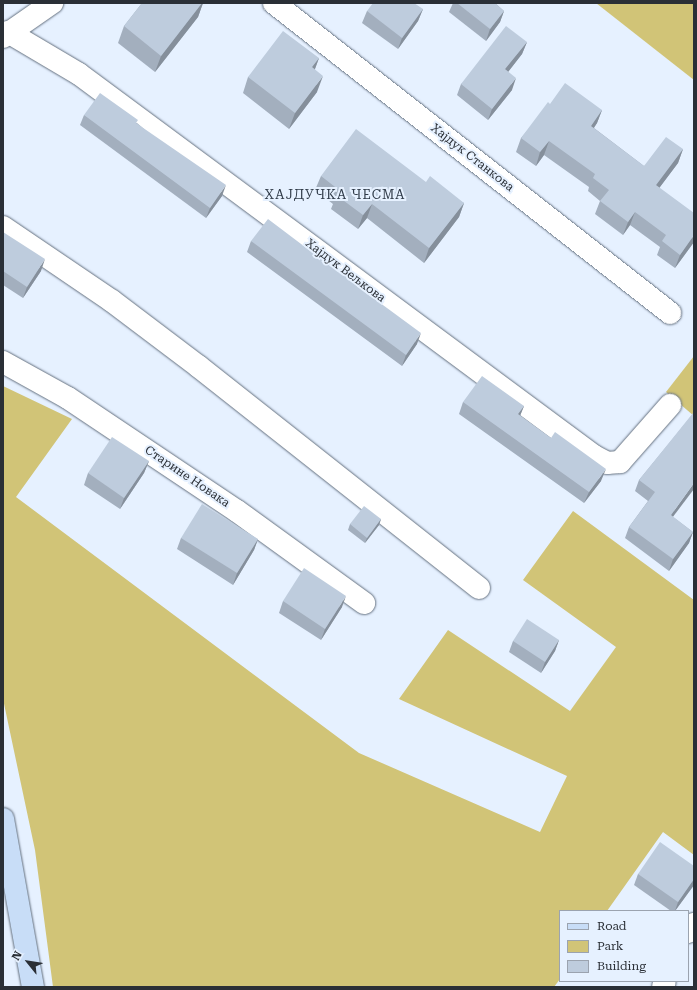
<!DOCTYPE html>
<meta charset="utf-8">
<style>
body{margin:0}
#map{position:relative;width:697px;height:990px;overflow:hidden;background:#e6f1ff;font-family:"Roboto Serif",serif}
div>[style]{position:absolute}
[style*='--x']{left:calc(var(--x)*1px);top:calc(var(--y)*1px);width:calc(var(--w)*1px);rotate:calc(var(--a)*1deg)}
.green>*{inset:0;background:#d1c477}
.roads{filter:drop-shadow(0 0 1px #657180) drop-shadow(0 0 1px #657180)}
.street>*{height:22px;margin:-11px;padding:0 11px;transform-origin:11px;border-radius:11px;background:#fff}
.secondary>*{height:22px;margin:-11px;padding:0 11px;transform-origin:11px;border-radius:11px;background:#c8ddf7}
.wall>*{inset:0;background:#a3afbe}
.shaded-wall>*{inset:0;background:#858f9b}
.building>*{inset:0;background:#beccdd}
span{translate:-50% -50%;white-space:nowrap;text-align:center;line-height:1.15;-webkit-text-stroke:4px #e6f1ff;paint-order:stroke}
.street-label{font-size:12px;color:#2a2f36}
.neighbourhood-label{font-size:13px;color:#313c4a;letter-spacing:1px}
.frame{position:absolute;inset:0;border:4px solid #2a2f36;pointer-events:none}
.legend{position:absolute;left:559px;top:910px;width:130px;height:72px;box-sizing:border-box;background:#e6f1ff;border:1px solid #9ba3af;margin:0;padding:5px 7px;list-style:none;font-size:12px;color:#2a2f36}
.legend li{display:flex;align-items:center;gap:8px;height:20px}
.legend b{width:20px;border:1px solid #9ba3af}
.north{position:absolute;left:8px;top:942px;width:40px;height:40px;-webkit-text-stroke:3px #e6f1ff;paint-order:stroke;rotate:300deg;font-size:11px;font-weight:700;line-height:16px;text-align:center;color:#2a2f36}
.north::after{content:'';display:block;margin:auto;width:14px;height:18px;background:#2a2f36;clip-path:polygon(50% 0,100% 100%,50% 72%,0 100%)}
</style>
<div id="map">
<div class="green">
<div style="clip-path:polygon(596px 3px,694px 3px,694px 80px)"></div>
<div style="clip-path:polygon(694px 356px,694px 416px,666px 392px)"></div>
<div style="clip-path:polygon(3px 386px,72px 419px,16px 497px,359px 753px,540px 832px,567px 776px,399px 699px,448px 630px,570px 711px,616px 647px,523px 580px,573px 511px,694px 600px,694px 855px,663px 832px,607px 911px,560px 911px,560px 979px,554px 987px,53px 987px,35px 850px,3px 699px)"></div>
</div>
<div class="roads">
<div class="street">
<div style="--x:274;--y:3;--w:503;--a:38.05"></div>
<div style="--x:8;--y:32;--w:82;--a:30.6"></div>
<div style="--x:79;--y:74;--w:641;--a:36.57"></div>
<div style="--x:594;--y:456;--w:15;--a:28"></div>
<div style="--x:607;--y:463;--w:13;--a:-4"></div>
<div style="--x:620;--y:462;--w:76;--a:-48.7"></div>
<div style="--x:3;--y:37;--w:60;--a:-34.8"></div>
<div style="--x:3;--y:227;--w:132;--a:34.2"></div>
<div style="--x:112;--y:301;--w:108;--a:37.1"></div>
<div style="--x:198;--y:366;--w:358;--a:38.3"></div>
<div style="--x:3;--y:362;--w:74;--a:29"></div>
<div style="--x:68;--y:398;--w:203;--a:33.8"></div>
<div style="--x:237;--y:511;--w:157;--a:35.9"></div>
<div style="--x:688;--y:932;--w:10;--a:-53"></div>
<div style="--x:663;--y:987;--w:6;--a:-72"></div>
</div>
<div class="secondary">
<div style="--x:3;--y:819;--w:171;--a:79.9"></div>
</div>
</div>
<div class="wall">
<div style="clip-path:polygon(142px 3px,203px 3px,198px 17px,155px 72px,118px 43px,124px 26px)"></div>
<div style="clip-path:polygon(453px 3px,495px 3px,504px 11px,500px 22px,486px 41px,449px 12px)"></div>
<div style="clip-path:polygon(423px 9px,418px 21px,398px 49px,362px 23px,367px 11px)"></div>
<div style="clip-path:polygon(527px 42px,522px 54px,508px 72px,512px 90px,488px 120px,457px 95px,461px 84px)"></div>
<div style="clip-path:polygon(319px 58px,315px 69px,317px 92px,289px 129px,243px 93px,248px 77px)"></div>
<div style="clip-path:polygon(550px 104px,602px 110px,597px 123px,594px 128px,644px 166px,683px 149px,678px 163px,659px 188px,694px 242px,675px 268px,657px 255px,660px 247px,630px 225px,623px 235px,595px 214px,600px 201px,588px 191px,589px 187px,544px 155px,536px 166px,516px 152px,521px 138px)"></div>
<div style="clip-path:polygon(84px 115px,137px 123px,222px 196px,206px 218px,80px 125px)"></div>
<div style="clip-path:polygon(321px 176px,426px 182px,464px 203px,459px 217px,424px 263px,367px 218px,358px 229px,331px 209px,333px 204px,315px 190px)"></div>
<div style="clip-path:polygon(3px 232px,41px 271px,23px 298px,3px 285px)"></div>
<div style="clip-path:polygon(251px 241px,313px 253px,355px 280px,354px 284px,417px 344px,402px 366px,247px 252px)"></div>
<div style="clip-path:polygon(463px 402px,524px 406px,520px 416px,601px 481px,584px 503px,459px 414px)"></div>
<div style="clip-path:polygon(694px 413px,673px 517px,693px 532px,689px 543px,669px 571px,625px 538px,629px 527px,648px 501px,635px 491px,639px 480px)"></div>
<div style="clip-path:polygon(149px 461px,144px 473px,120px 509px,84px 485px,88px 473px)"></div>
<div style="clip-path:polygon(381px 519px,379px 525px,365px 543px,348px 530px,350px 524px)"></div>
<div style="clip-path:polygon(181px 538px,258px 539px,254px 550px,233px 585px,177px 549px)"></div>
<div style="clip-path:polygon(283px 601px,342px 607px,321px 640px,279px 613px)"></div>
<div style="clip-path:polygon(559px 640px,555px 651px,541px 673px,509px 652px,513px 641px)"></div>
<div style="clip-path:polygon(694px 866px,694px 885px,675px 911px,671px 911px,634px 885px,638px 874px)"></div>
</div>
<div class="shaded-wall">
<div style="clip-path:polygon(202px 3px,203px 3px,198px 17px,155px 72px,161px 56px)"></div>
<div style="clip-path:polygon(423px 9px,418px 21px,398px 49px,402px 38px)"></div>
<div style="clip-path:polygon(504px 11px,500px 22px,486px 41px,490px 29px)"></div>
<div style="clip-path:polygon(527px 42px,522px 54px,501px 81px,505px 69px)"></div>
<div style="clip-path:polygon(319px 58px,313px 74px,312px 67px)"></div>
<div style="clip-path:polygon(323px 76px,317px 92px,289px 129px,295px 113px)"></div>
<div style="clip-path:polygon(516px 78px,512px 90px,488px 120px,492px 109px)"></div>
<div style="clip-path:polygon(602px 110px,597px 123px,586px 139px,591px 126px)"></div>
<div style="clip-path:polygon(549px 141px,544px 155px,536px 166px,540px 152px)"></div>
<div style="clip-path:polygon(683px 149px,678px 163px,651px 199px,656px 185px)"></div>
<div style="clip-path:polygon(226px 185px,222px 196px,206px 218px,210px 208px)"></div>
<div style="clip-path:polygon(464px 203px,459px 217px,424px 263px,429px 248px)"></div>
<div style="clip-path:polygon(372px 204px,367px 218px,358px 229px,363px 215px)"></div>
<div style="clip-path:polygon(635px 212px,630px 225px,623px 235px,628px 222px)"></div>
<div style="clip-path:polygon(694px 235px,694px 242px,675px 268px,680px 255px)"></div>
<div style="clip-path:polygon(45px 259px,41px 271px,23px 298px,27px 287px)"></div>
<div style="clip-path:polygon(421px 333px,417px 344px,402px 366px,406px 355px)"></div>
<div style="clip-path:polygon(524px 406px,519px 418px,518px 414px)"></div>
<div style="clip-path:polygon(149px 461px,144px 473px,120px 509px,124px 498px)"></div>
<div style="clip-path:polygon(606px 469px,601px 481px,584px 503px,589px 492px)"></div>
<div style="clip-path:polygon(694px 483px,694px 489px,666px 526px,671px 515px)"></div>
<div style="clip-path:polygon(381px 519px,379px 525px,365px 543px,367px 538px)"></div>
<div style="clip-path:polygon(693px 532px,689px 543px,669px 571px,673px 559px)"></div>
<div style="clip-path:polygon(258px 539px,254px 550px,233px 585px,237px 573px)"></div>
<div style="clip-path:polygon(346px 596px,342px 607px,321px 640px,325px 629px)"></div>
<div style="clip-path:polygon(559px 640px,555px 651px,541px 673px,545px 662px)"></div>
<div style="clip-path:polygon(694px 879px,694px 885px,675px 911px,678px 902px)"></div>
</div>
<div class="building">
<div style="clip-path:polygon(142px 3px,202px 3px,161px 56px,124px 26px)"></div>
<div style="clip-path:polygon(373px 3px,414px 3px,423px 9px,402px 38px,367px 11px)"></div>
<div style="clip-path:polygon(457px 3px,495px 3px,504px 11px,490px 29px)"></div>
<div style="clip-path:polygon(506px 26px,527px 42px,505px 69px,516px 78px,492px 109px,461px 84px)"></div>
<div style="clip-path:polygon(283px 31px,319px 58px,312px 67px,323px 76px,295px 113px,248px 77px)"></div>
<div style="clip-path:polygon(565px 83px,602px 110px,591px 126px,644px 166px,666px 137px,683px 149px,656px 185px,694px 213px,694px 235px,680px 255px,662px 241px,666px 235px,635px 212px,628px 222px,600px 201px,609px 190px,593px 178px,595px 174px,549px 141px,540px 152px,521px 138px,548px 102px,550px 104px)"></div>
<div style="clip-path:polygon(100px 93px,138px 120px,136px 123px,226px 185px,210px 208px,84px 115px)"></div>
<div style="clip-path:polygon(356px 129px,426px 182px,430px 176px,464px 203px,429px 248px,372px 204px,363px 215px,336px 195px,339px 190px,321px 176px)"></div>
<div style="clip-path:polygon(268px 219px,313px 253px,315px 250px,355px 280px,353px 283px,421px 333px,406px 355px,251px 241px)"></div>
<div style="clip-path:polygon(3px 232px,45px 259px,27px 287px,3px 271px)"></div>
<div style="clip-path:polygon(482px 376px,524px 406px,518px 414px,551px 438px,555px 432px,606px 469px,589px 492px,463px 402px)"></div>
<div style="clip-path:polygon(693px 413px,694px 413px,694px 483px,671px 515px,693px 532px,673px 559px,629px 527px,655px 492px,639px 480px)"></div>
<div style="clip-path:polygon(112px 437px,149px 461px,124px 498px,88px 473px)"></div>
<div style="clip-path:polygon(202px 504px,258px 539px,237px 573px,181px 538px)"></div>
<div style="clip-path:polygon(364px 506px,381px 519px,367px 538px,350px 524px)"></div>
<div style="clip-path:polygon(304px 568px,346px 596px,325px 629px,283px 601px)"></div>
<div style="clip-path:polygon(527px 619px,559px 640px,545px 662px,513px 641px)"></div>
<div style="clip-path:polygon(660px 842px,694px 866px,694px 879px,678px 902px,638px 874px)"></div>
</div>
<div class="street-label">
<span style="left:472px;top:158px;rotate:38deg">Хајдук Станкова</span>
<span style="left:345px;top:271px;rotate:37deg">Хајдук Вељкова</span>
<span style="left:187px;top:477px;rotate:34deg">Старине Новака</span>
</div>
<div class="neighbourhood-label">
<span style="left:335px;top:195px">ХАЈДУЧКА ЧЕСМА</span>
</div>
<div class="frame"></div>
<ul class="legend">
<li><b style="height:5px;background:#c8ddf7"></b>Road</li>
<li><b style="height:11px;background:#d1c477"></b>Park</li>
<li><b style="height:11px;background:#beccdd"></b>Building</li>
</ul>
<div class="north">N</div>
</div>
